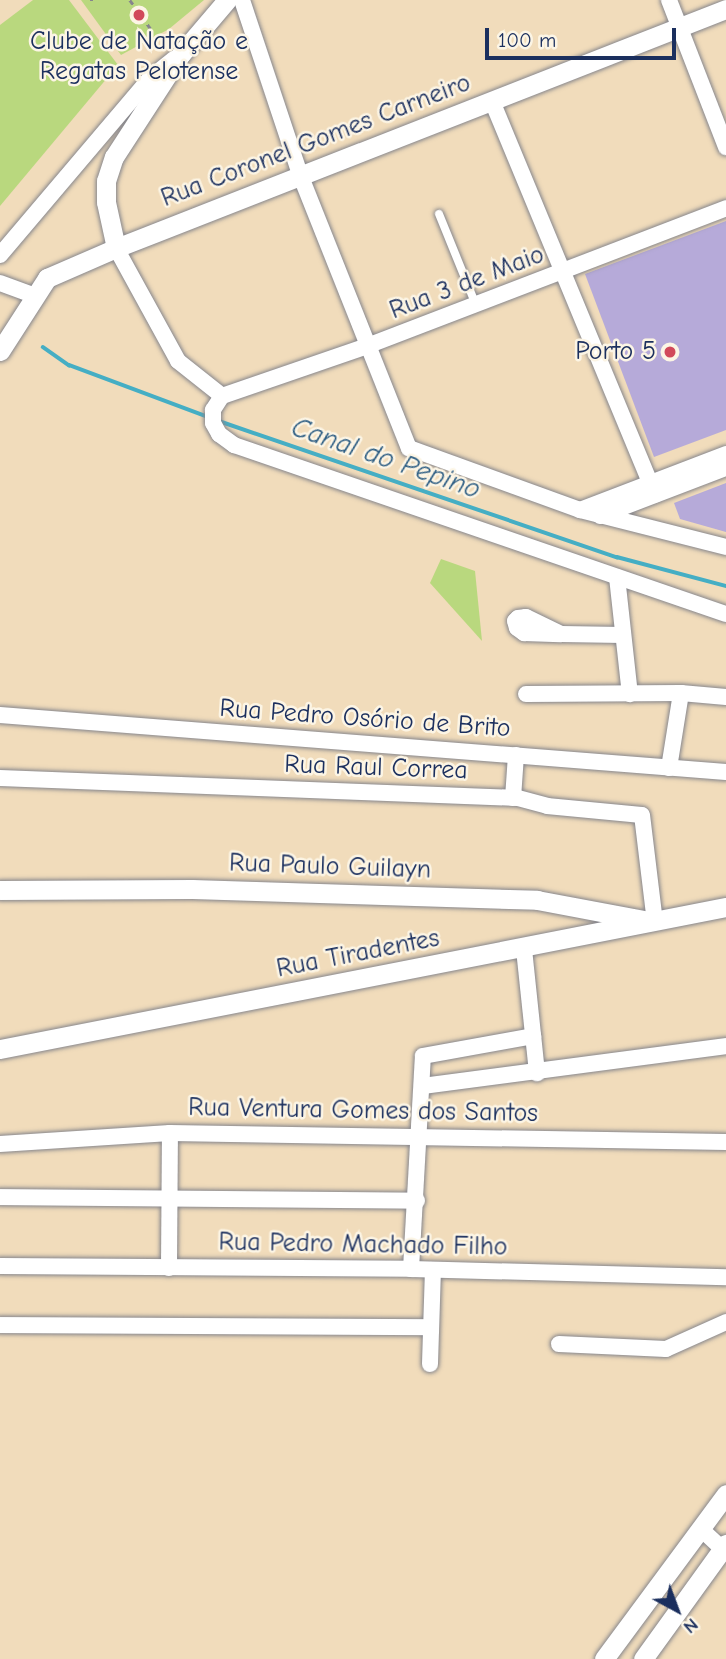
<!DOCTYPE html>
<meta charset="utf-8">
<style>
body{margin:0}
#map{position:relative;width:726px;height:1659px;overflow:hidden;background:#f1dcbb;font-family:"Comic Neue",sans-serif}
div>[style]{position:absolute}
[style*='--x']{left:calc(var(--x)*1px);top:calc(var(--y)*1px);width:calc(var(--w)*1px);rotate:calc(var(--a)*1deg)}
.green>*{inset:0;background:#b9d87e}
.stream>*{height:3.5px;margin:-1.75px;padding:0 1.75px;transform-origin:1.75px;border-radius:1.75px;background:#45aec4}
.building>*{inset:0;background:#b6aad9}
.path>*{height:2.5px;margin-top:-1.25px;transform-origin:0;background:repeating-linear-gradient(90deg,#86868c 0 5px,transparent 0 10px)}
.roads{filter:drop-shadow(0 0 2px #86868c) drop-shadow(0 0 2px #86868c)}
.service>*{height:8px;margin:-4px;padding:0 4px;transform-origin:4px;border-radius:4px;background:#fff}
.minor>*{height:16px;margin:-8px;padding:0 8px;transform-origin:8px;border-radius:8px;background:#fff}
.tertiary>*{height:19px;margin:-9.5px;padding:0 9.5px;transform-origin:9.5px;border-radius:9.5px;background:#fff}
.dots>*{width:19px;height:19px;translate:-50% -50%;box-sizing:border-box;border:4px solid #fcf5e5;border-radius:50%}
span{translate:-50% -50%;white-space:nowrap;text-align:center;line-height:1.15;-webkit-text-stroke:5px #fcf5e5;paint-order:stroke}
.poi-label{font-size:26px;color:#1b2f5e}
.right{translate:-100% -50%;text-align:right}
.street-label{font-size:26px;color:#1b2f5e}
.water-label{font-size:28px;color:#2a5b82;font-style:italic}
.north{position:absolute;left:642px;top:1575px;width:70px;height:70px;-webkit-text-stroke:5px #fcf5e5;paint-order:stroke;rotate:139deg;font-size:19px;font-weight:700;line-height:28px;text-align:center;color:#1b2f5e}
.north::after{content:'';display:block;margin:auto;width:24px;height:32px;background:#1b2f5e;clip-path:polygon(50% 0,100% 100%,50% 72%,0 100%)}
.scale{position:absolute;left:485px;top:28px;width:191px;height:32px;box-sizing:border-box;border:4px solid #1b2f5e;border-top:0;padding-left:9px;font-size:21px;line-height:24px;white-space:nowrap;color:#1b2f5e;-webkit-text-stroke:5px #fcf5e5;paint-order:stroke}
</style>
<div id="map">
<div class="green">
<div style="clip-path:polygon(33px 0,69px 0,118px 65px,0 206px,0 25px)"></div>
<div style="clip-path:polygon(81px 0,204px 0,169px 29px,121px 55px)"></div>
<div style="clip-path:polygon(441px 559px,475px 571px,482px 641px,430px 583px)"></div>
</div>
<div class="stream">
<div style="--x:43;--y:347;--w:32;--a:35"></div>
<div style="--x:69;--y:365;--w:148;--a:20.5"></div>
<div style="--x:219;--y:421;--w:421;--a:18.9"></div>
<div style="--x:617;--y:557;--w:113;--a:14.9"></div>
</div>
<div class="building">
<div style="clip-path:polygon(726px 221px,726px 430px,654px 457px,585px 274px)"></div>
<div style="clip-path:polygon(726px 483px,726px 532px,680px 519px,674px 503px)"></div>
</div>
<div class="path">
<div style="--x:90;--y:0;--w:3;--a:0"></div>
<div style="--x:130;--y:0;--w:36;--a:54"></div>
</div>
<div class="roads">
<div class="service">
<div style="--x:439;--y:214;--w:98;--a:67.9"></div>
</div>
<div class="minor">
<div style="--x:242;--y:0;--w:187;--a:71.6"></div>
<div style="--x:301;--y:177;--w:292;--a:68.3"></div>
<div style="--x:409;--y:448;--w:182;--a:19.9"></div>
<div style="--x:580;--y:510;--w:151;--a:14.2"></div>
<div style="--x:669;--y:0;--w:158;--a:68.8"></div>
<div style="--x:492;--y:101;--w:426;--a:67.5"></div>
<div style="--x:116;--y:248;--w:129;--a:61.2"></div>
<div style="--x:178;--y:361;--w:56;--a:38.5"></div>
<div style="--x:0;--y:255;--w:231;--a:-49.7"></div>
<div style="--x:149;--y:79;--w:32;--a:-39"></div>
<div style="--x:0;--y:283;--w:37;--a:20"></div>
<div style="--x:222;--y:396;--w:17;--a:123"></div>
<div style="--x:213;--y:410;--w:13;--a:90"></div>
<div style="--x:213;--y:423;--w:13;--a:61"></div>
<div style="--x:219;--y:434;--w:19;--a:36"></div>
<div style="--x:234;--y:445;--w:520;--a:18.96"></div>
<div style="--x:222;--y:396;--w:153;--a:-19"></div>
<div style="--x:367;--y:346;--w:385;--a:-21"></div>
<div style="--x:580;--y:510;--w:156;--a:-21"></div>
<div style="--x:600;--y:516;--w:135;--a:-20.9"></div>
<div style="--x:617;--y:577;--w:118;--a:83.7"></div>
<div style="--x:561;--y:634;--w:39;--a:-154"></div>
<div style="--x:526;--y:617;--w:8;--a:173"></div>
<div style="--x:518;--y:618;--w:4;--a:135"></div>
<div style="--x:515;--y:621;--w:7;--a:74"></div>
<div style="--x:517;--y:628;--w:9;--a:36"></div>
<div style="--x:524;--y:633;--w:37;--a:2"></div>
<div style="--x:561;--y:634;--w:62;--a:0.9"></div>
<div style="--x:526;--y:694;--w:155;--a:-0.4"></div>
<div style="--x:681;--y:693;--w:45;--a:5.1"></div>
<div style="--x:0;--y:715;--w:728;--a:4.49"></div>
<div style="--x:669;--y:768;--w:76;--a:-80.9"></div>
<div style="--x:0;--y:778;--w:518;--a:2.21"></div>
<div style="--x:518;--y:798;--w:30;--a:15"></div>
<div style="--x:547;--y:806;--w:95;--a:5.4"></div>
<div style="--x:642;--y:815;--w:108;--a:83.1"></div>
<div style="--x:513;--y:798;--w:43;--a:-86"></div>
<div style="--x:524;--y:949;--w:125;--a:84"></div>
<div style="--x:423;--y:1086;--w:306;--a:-7.5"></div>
<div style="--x:0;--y:1144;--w:170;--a:-3.7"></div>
<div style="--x:170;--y:1133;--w:556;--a:0.93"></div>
<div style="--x:0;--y:1197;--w:417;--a:0.5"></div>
<div style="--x:0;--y:1266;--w:411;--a:0.4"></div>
<div style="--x:411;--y:1269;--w:315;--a:1.5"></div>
<div style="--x:169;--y:1268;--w:135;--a:-89.6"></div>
<div style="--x:411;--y:1269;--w:213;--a:-86.8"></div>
<div style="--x:423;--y:1056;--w:112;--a:-10.3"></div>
<div style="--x:0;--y:1325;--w:431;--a:0.3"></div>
<div style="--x:559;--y:1344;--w:107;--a:2.7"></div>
<div style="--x:666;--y:1349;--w:66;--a:-24.2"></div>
<div style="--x:430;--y:1364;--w:94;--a:-88.2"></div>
<div style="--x:701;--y:1529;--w:34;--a:43"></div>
</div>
<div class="tertiary">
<div style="--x:116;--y:248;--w:47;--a:-102.3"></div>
<div style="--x:106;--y:202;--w:21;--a:-90"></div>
<div style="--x:106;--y:181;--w:25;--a:-72"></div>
<div style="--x:114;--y:157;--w:123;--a:-57"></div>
<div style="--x:181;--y:54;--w:71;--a:-49.6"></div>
<div style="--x:0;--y:351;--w:87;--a:-57.2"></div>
<div style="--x:47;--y:278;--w:75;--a:-23.5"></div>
<div style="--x:116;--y:248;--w:655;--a:-21.4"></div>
<div style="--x:0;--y:890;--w:192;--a:-0.3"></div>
<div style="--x:192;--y:889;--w:345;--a:1.8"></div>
<div style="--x:537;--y:900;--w:109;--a:10.6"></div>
<div style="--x:0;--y:1049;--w:740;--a:-11.07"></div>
<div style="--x:604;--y:1659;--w:205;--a:-53.5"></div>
<div style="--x:643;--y:1659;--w:142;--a:-54.2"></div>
</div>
</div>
<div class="dots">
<div style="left:139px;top:15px;background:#d1495b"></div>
<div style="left:670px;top:352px;background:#d1495b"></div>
</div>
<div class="poi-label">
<span style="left:139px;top:57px">Clube de Natação e<br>Regatas Pelotense</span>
<span class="right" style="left:656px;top:352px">Porto 5</span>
</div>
<div class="street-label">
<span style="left:316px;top:141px;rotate:-21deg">Rua Coronel Gomes Carneiro</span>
<span style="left:467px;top:283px;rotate:-21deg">Rua 3 de Maio</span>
<span style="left:365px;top:719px;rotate:4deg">Rua Pedro Osório de Brito</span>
<span style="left:376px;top:768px;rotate:2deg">Rua Raul Correa</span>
<span style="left:330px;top:867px;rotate:2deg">Rua Paulo Guilayn</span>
<span style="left:358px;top:954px;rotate:-11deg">Rua Tiradentes</span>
<span style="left:363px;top:1111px;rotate:1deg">Rua Ventura Gomes dos Santos</span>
<span style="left:363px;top:1245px;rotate:1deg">Rua Pedro Machado Filho</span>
</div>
<div class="water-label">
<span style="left:386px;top:458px;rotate:19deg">Canal do Pepino</span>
</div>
<div class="north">N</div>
<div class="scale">100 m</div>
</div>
